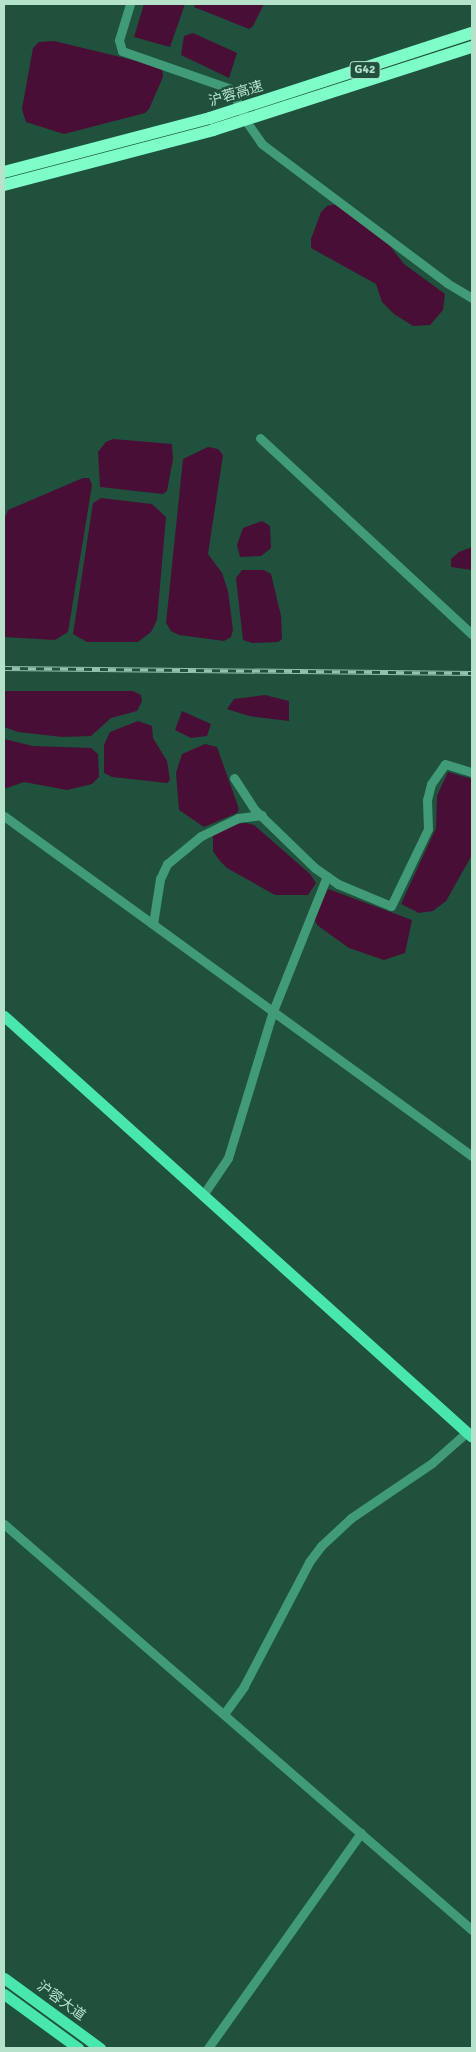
<!DOCTYPE html>
<meta charset="utf-8">
<style>
body{margin:0}
#map{position:relative;width:476px;height:2052px;overflow:hidden;background:#1f513d;font-family:Signika,"Noto Sans SC",sans-serif}
div>[style]{position:absolute}
[style*='--x']{left:calc(var(--x)*1px);top:calc(var(--y)*1px);width:calc(var(--w)*1px);rotate:calc(var(--a)*1deg)}
.water>*{inset:0;background:#490e36}
.minor>*{height:9px;margin:-4.5px;padding:0 4.5px;transform-origin:4.5px;border-radius:4.5px;background:#429b77}
.major>*{height:11px;margin:-5.5px;padding:0 5.5px;transform-origin:5.5px;border-radius:5.5px;background:#4ae7ac}
.highway>*{height:12px;margin:-6px;padding:0 6px;transform-origin:6px;border-radius:6px;background:#7ffdc8}
.rail>*{height:4.5px;margin-top:-2.25px;transform-origin:0;background:repeating-linear-gradient(90deg,#1f513d 0 8px,#94c2ac 0 16px);box-sizing:border-box;border-block:1px solid #94c2ac}
span{translate:-50% -50%;white-space:nowrap;text-align:center;line-height:1.15;-webkit-text-stroke:4.5px #1f513d;paint-order:stroke}
.shield-label span{padding:1px 4px;background:#1f513d;border:1px solid;border-radius:4px;-webkit-text-stroke-width:0}
.shield-label{font-size:12px;color:#b6e2cc;font-weight:700}
.street-label{font-size:14px;color:#b6e2cc}
.frame{position:absolute;inset:0;border:5px solid #b6e2cc;pointer-events:none}
</style>
<div id="map">
<div class="water">
<div style="clip-path:polygon(144px 4px,185px 4px,170px 47px,134px 37px)"></div>
<div style="clip-path:polygon(195px 4px,264px 4px,253px 26px,249px 29px,194px 7px)"></div>
<div style="clip-path:polygon(193px 33px,237px 53px,229px 78px,181px 55px,184px 36px)"></div>
<div style="clip-path:polygon(54px 41px,162px 67px,163px 77px,149px 109px,145px 113px,64px 134px,26px 122px,22px 109px,33px 48px,39px 42px)"></div>
<div style="clip-path:polygon(336px 204px,390px 246px,404px 264px,445px 294px,443px 310px,430px 325px,413px 326px,394px 314px,382px 302px,376px 284px,311px 248px,311px 239px,321px 212px,327px 206px)"></div>
<div style="clip-path:polygon(113px 439px,172px 444px,173px 459px,167px 491px,163px 494px,100px 487px,98px 452px,106px 442px)"></div>
<div style="clip-path:polygon(208px 447px,218px 449px,223px 455px,208px 554px,222px 573px,228px 591px,233px 630px,231px 637px,224px 641px,179px 635px,171px 631px,166px 623px,183px 459px)"></div>
<div style="clip-path:polygon(83px 478px,89px 478px,92px 485px,68px 632px,55px 640px,4px 637px,4px 520px,8px 510px)"></div>
<div style="clip-path:polygon(101px 498px,152px 504px,166px 517px,157px 620px,151px 632px,138px 642px,87px 642px,73px 634px,93px 503px)"></div>
<div style="clip-path:polygon(262px 521px,270px 526px,271px 548px,261px 556px,240px 557px,237px 545px,243px 528px)"></div>
<div style="clip-path:polygon(472px 547px,472px 570px,451px 567px,451px 559px,459px 552px)"></div>
<div style="clip-path:polygon(242px 570px,264px 570px,271px 574px,281px 616px,282px 639px,278px 642px,252px 643px,243px 640px,236px 578px)"></div>
<div style="clip-path:polygon(4px 691px,133px 691px,141px 695px,142px 701px,137px 711px,111px 718px,91px 736px,62px 737px,18px 732px,4px 727px)"></div>
<div style="clip-path:polygon(265px 695px,289px 701px,289px 721px,249px 716px,227px 709px,234px 699px)"></div>
<div style="clip-path:polygon(182px 711px,211px 724px,207px 736px,191px 738px,175px 730px)"></div>
<div style="clip-path:polygon(138px 721px,152px 726px,153px 738px,167px 761px,170px 780px,167px 783px,112px 777px,104px 773px,104px 745px,110px 732px)"></div>
<div style="clip-path:polygon(4px 739px,33px 746px,91px 748px,98px 754px,99px 777px,92px 784px,67px 790px,24px 782px,4px 789px)"></div>
<div style="clip-path:polygon(205px 744px,217px 747px,239px 809px,237px 813px,204px 827px,179px 810px,176px 773px,182px 754px)"></div>
<div style="clip-path:polygon(448px 772px,472px 779px,472px 855px,446px 901px,433px 911px,419px 913px,401px 904px,436px 828px,437px 796px)"></div>
<div style="clip-path:polygon(246px 823px,254px 825px,310px 874px,316px 883px,308px 895px,275px 895px,227px 868px,220px 861px,213px 851px,213px 836px,234px 824px)"></div>
<div style="clip-path:polygon(328px 889px,412px 920px,405px 953px,384px 960px,349px 948px,317px 925px,314px 918px)"></div>
</div>
<div class="minor">
<div style="--x:130;--y:4;--w:38;--a:107"></div>
<div style="--x:119;--y:40;--w:11;--a:75"></div>
<div style="--x:122;--y:51;--w:115;--a:19.2"></div>
<div style="--x:231;--y:89;--w:39;--a:64"></div>
<div style="--x:248;--y:124;--w:24;--a:55"></div>
<div style="--x:262;--y:144;--w:231;--a:36.9"></div>
<div style="--x:447;--y:283;--w:29;--a:31"></div>
<div style="--x:260;--y:438;--w:289;--a:42.8"></div>
<div style="--x:234;--y:778;--w:38;--a:57"></div>
<div style="--x:255;--y:810;--w:83;--a:44"></div>
<div style="--x:315;--y:868;--w:28;--a:35"></div>
<div style="--x:338;--y:884;--w:57;--a:22.5"></div>
<div style="--x:391;--y:906;--w:85;--a:-64.3"></div>
<div style="--x:428;--y:829;--w:29;--a:-92"></div>
<div style="--x:427;--y:800;--w:16;--a:-76"></div>
<div style="--x:431;--y:784;--w:24;--a:-55"></div>
<div style="--x:445;--y:764;--w:28;--a:17"></div>
<div style="--x:4;--y:816;--w:578;--a:36"></div>
<div style="--x:153;--y:924;--w:46;--a:-81.2"></div>
<div style="--x:160;--y:879;--w:17;--a:-65"></div>
<div style="--x:167;--y:864;--w:44;--a:-39.5"></div>
<div style="--x:201;--y:836;--w:41;--a:-25.9"></div>
<div style="--x:238;--y:818;--w:24;--a:-7"></div>
<div style="--x:203;--y:1195;--w:45;--a:-56"></div>
<div style="--x:228;--y:1158;--w:154;--a:-73"></div>
<div style="--x:273;--y:1011;--w:145;--a:-68.2"></div>
<div style="--x:4;--y:1524;--w:620;--a:40.94"></div>
<div style="--x:224;--y:1714;--w:34;--a:-54"></div>
<div style="--x:244;--y:1686;--w:140;--a:-62.3"></div>
<div style="--x:309;--y:1562;--w:20;--a:-53"></div>
<div style="--x:321;--y:1546;--w:41;--a:-43"></div>
<div style="--x:351;--y:1518;--w:98;--a:-34.2"></div>
<div style="--x:432;--y:1463;--w:47;--a:-41.5"></div>
<div style="--x:208;--y:2048;--w:264;--a:-54.6"></div>
</div>
<div class="major">
<div style="--x:4;--y:1016;--w:629;--a:41.97"></div>
<div style="--x:4;--y:1978;--w:119;--a:36.1"></div>
<div style="--x:4;--y:1994;--w:92;--a:36.1"></div>
</div>
<div class="highway">
<div style="--x:4;--y:172;--w:213;--a:-14.7"></div>
<div style="--x:210;--y:118;--w:275;--a:-18"></div>
<div style="--x:4;--y:185;--w:216;--a:-14.7"></div>
<div style="--x:213;--y:130;--w:272;--a:-17.8"></div>
</div>
<div class="rail">
<div style="--x:4;--y:668;--w:468;--a:0.6"></div>
</div>
<div class="shield-label">
<span style="left:365px;top:70px">G42</span>
</div>
<div class="street-label">
<span style="left:236px;top:94px;rotate:-17deg">沪蓉高速</span>
<span style="left:61px;top:2001px;rotate:36deg">沪蓉大道</span>
</div>
<div class="frame"></div>
</div>
